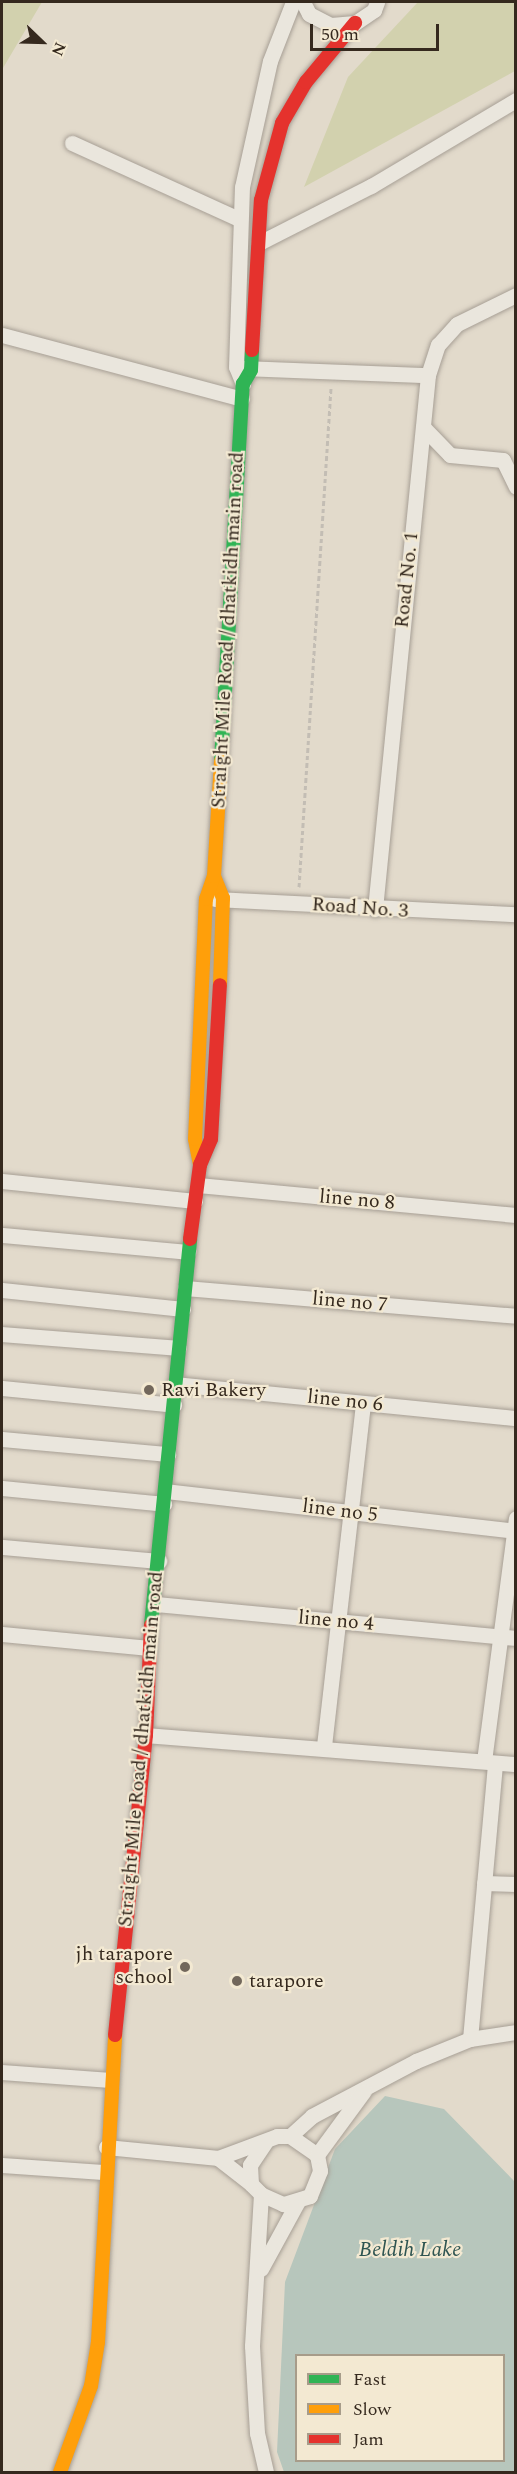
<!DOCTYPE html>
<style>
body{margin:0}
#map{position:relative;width:517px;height:2474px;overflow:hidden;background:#e2dacb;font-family:Spectral,serif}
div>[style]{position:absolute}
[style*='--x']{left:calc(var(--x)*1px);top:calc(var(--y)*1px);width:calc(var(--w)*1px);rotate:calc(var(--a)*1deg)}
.green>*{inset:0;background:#d2d1ae}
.water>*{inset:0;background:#b7c6bc}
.path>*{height:3px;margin-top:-1.5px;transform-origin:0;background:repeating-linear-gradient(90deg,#c3bdb4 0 4.5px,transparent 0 7.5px)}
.roads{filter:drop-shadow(0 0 2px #a79f95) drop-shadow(0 0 2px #a79f95)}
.street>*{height:15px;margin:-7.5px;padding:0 7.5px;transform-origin:7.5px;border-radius:7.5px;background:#eae6dd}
.fast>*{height:14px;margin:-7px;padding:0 7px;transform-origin:7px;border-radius:7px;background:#30b455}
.slow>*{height:14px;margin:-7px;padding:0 7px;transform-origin:7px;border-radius:7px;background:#ff9f0a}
.jam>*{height:14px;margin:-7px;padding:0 7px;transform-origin:7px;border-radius:7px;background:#e5322d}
.dots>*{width:16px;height:16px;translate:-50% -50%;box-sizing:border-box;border:3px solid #f3e9d2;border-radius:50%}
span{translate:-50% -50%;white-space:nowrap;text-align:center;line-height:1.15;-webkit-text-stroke:4.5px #f3e9d2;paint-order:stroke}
.street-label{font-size:20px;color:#35291e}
.poi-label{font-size:20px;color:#35291e}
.left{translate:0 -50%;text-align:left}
.right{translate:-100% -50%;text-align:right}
.water-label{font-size:21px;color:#2e5451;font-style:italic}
.frame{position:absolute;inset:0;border:3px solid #35291e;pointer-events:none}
.legend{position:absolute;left:295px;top:2354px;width:210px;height:108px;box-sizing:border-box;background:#f3e9d2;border:2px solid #a79c8a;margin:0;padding:8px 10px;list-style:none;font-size:18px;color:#35291e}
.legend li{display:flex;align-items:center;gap:12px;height:30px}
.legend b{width:30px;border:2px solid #a79c8a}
.north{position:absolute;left:12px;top:12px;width:60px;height:60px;-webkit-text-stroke:4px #f3e9d2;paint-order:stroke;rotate:113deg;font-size:16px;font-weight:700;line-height:24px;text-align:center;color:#35291e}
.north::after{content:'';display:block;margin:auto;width:21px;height:27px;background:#35291e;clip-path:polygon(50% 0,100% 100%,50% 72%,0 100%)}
.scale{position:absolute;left:310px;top:24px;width:129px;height:27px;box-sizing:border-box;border:3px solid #35291e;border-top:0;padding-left:8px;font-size:18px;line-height:21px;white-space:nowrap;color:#35291e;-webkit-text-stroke:4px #f3e9d2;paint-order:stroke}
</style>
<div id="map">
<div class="green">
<div style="clip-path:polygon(2px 2px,42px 2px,3px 68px,2px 66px)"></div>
<div style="clip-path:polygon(418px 2px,515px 2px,515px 71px,304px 187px,348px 77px)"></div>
</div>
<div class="water">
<div style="clip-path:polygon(evenodd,385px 2096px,444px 2109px,515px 2182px,515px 2472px,284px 2472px,277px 2452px,285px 2282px,335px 2149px,385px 2096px,296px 2356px,504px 2356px,504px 2460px,296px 2460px,296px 2356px)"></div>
</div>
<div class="path">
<div style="--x:299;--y:887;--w:500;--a:-86.33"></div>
</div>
<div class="roads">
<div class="street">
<div style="--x:303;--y:2;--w:13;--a:63"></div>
<div style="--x:309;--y:14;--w:25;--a:27"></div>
<div style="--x:331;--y:25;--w:24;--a:-5"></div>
<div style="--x:355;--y:23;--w:23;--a:-34"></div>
<div style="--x:374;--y:10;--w:9;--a:-69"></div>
<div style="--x:72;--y:143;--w:183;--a:24.5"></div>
<div style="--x:259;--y:243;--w:126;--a:-27"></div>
<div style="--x:371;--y:186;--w:169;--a:-30.7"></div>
<div style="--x:2;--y:335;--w:248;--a:14.9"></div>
<div style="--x:242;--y:368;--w:186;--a:2.2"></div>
<div style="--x:243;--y:384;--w:18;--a:-112"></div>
<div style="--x:236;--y:367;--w:180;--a:-88.1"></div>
<div style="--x:242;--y:187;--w:129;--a:-77.5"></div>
<div style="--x:270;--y:61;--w:63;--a:-68.7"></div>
<div style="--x:423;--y:427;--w:39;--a:46"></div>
<div style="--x:450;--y:455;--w:53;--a:5.4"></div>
<div style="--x:503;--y:460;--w:30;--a:64"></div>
<div style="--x:215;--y:899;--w:301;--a:2.9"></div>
<div style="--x:375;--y:909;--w:537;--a:-84.33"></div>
<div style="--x:428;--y:375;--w:32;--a:-72"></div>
<div style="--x:438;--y:345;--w:28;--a:-48"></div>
<div style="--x:457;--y:324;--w:66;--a:-26.2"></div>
<div style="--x:2;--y:1181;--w:194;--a:5.9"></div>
<div style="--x:198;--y:1185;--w:319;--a:5.4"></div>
<div style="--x:2;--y:1235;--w:187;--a:5.2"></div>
<div style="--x:185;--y:1288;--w:332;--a:4.8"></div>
<div style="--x:2;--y:1290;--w:182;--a:6"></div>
<div style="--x:2;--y:1334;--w:177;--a:4.5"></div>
<div style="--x:174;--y:1384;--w:344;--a:5.7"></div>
<div style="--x:2;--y:1388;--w:173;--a:5.6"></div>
<div style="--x:2;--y:1439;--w:167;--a:5.2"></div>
<div style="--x:2;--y:1488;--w:163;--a:5.6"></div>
<div style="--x:165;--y:1491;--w:353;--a:6.5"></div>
<div style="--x:2;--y:1547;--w:158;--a:5.1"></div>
<div style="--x:156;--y:1604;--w:362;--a:5.4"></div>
<div style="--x:2;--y:1634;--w:148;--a:5.4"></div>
<div style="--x:146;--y:1735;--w:371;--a:4.5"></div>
<div style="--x:324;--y:1746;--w:345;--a:-83.5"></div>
<div style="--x:484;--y:1761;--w:245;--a:-82.5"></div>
<div style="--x:484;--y:1883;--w:32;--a:2"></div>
<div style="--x:470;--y:2039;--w:277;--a:-84.8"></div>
<div style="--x:2;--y:2072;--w:108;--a:4.2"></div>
<div style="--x:290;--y:2136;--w:30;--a:-42"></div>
<div style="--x:312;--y:2116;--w:118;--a:-27.9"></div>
<div style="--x:416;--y:2061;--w:58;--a:-22.2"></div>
<div style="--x:470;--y:2039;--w:47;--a:-8.7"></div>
<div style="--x:106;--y:2147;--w:113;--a:5.6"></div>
<div style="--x:218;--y:2158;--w:63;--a:-20.4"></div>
<div style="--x:277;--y:2136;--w:13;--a:0"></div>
<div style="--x:290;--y:2136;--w:33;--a:35"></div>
<div style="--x:317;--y:2155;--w:16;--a:79"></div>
<div style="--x:320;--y:2171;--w:27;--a:112"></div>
<div style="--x:310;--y:2196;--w:28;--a:163"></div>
<div style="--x:283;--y:2204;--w:24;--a:-156"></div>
<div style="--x:261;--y:2194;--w:14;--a:-135"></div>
<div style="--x:251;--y:2184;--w:19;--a:-93"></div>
<div style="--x:250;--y:2165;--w:27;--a:-56"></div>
<div style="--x:317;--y:2155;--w:79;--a:-53.7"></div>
<div style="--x:218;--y:2158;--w:42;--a:38.2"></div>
<div style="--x:2;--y:2165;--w:101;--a:4"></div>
<div style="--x:261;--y:2194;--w:152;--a:93.4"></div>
<div style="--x:252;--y:2346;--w:87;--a:86.7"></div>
<div style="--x:257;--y:2433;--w:40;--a:77"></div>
<div style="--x:261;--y:2269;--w:77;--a:-61.4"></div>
</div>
<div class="fast">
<div style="--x:221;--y:761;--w:378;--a:-86.7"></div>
<div style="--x:243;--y:384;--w:16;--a:-60"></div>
<div style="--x:251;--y:370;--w:20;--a:-87"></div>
<div style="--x:151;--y:1625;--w:388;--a:-84.2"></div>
</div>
<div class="slow">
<div style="--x:214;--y:876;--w:24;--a:68"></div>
<div style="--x:223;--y:898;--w:87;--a:92"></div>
<div style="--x:200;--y:1165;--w:26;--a:-101"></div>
<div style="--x:195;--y:1139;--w:240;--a:-87.4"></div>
<div style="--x:206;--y:899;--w:24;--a:-71"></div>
<div style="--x:214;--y:876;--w:115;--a:-86.5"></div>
<div style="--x:60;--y:2472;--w:91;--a:-70.2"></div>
<div style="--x:91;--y:2386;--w:45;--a:-81"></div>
<div style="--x:98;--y:2342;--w:307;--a:-86.8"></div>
</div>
<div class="jam">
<div style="--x:252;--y:350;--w:150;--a:-86.6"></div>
<div style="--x:261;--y:200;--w:80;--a:-74.7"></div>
<div style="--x:282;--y:123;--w:48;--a:-59.7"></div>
<div style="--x:306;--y:82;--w:77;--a:-50.3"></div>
<div style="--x:190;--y:1239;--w:75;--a:-82.3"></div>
<div style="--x:200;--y:1165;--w:28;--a:-67"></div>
<div style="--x:211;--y:1139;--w:154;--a:-86.7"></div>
<div style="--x:115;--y:2035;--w:302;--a:-84.1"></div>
<div style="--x:146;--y:1735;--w:110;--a:-87.4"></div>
</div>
</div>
<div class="dots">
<div style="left:149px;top:1390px;background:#72675b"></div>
<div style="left:185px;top:1967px;background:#72675b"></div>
<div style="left:237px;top:1981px;background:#72675b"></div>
</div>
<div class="street-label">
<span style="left:407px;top:580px;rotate:-84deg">Road No. 1</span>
<span style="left:228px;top:630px;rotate:-87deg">Straight Mile Road / dhatkidh main road</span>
<span style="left:360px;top:908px;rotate:4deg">Road No. 3</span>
<span style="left:357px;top:1200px;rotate:5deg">line no 8</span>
<span style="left:350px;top:1302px;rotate:5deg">line no 7</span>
<span style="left:345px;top:1401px;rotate:6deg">line no 6</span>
<span style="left:340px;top:1511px;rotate:7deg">line no 5</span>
<span style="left:336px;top:1621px;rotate:5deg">line no 4</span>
<span style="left:141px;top:1749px;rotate:-85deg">Straight Mile Road / dhatkidh main road</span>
</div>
<div class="poi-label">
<span class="left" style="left:161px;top:1390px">Ravi Bakery</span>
<span class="right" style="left:173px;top:1966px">jh tarapore<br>school</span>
<span class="left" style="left:249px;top:1981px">tarapore</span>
</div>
<div class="water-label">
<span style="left:410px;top:2250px">Beldih Lake</span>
</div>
<div class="frame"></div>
<ul class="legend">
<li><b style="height:8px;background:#30b455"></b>Fast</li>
<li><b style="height:8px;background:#ff9f0a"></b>Slow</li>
<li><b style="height:8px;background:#e5322d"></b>Jam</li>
</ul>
<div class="north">N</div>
<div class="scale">50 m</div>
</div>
